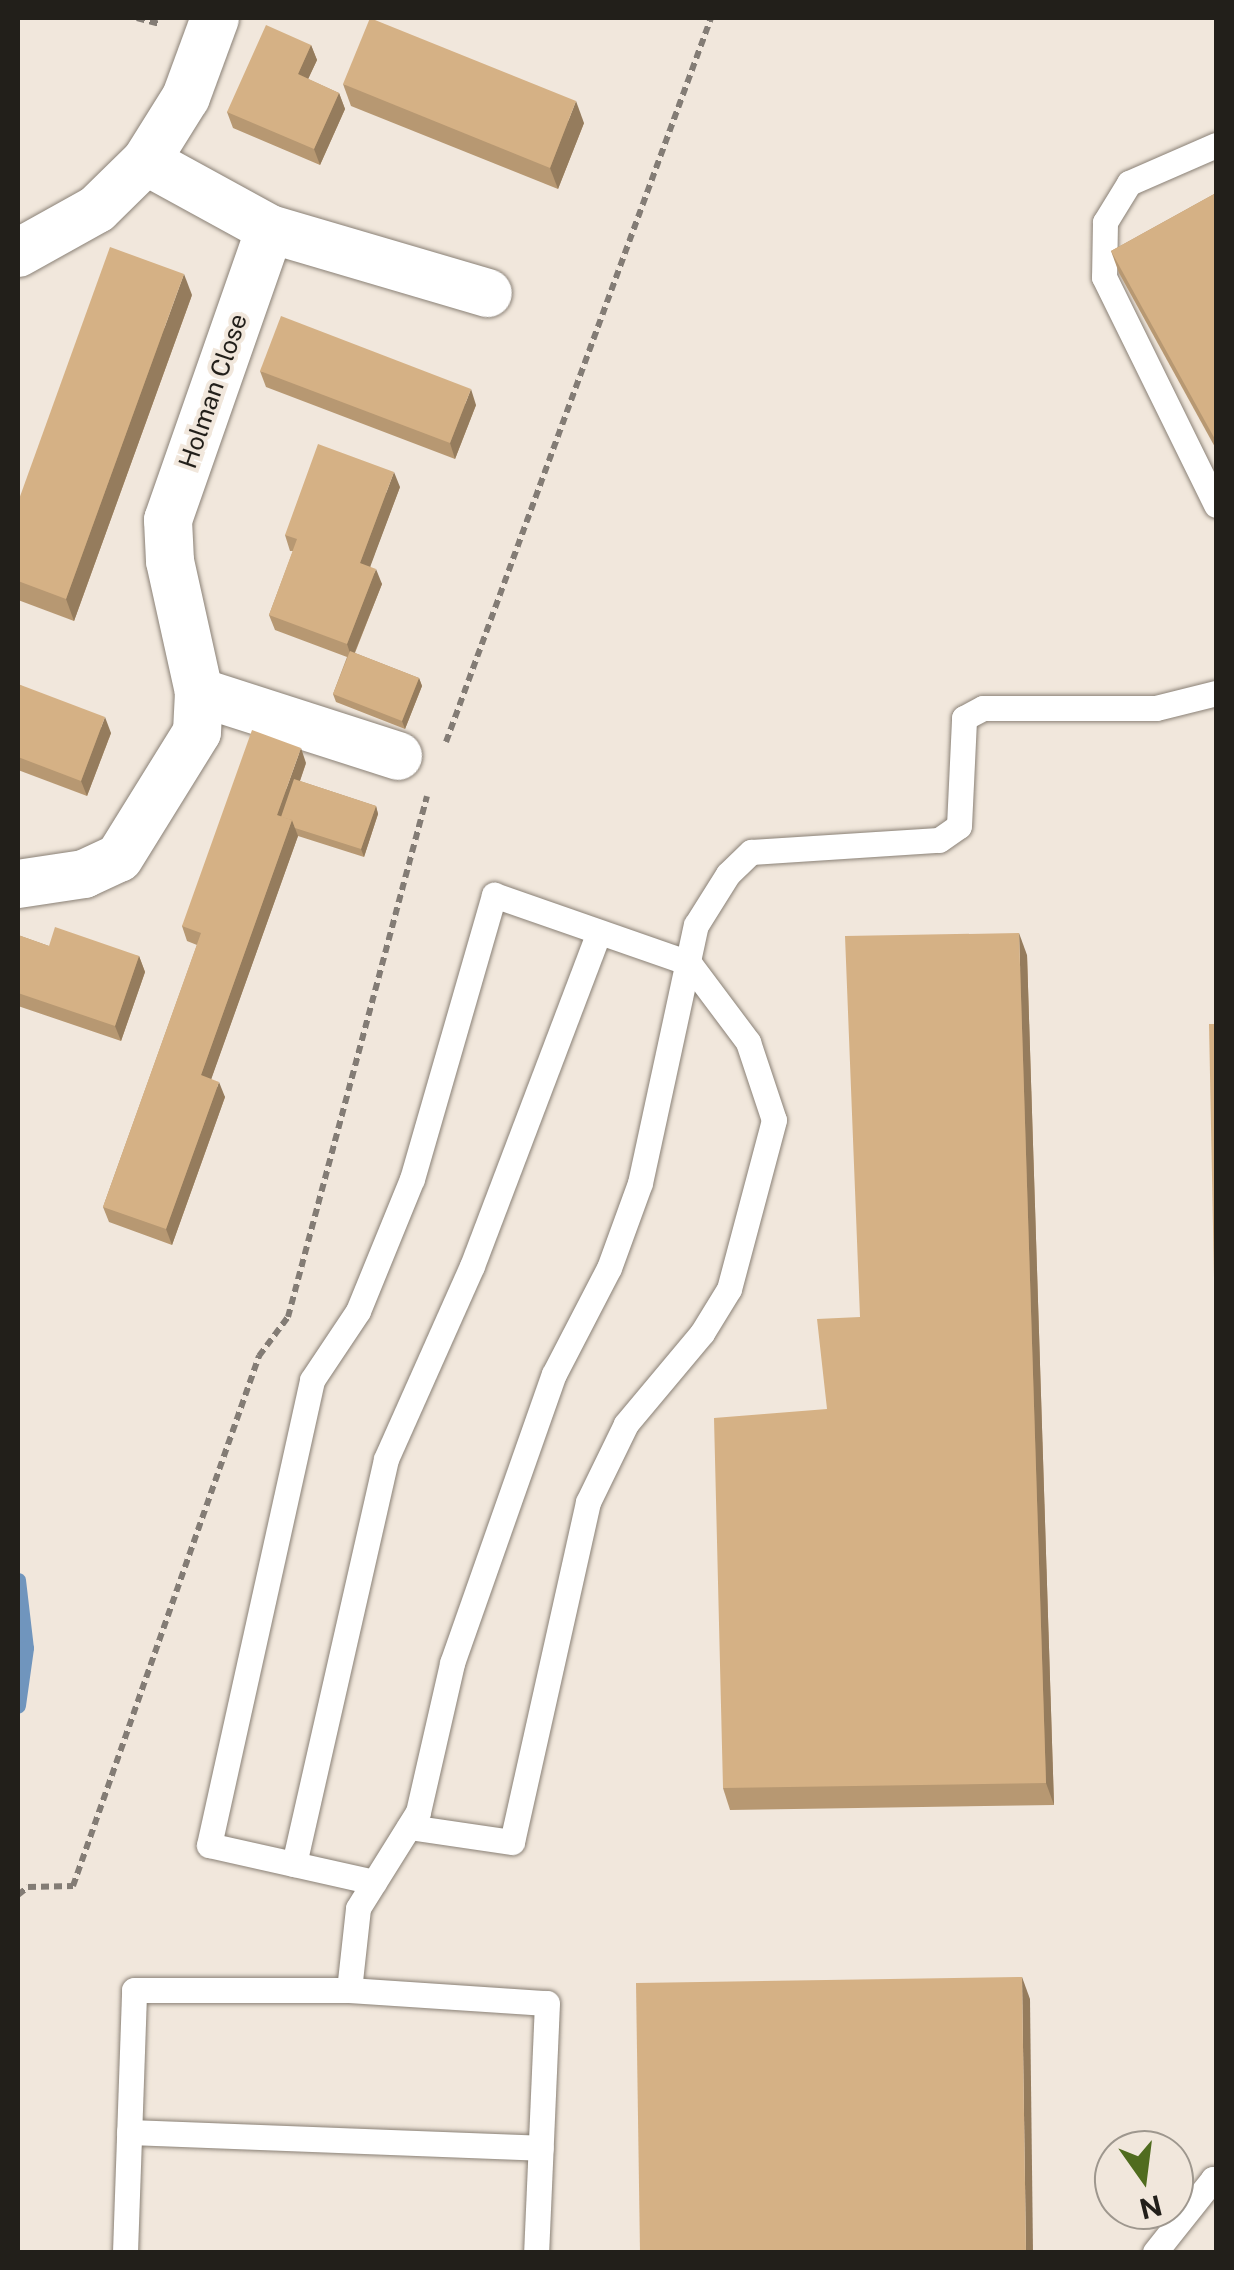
<!DOCTYPE html>
<style>
body{margin:0}
#map{position:relative;width:1234px;height:2270px;overflow:hidden;background:#f1e7dc;font-family:"Public Sans",sans-serif}
div>[style]{position:absolute}
[style*='--x']{left:calc(var(--x)*1px);top:calc(var(--y)*1px);width:calc(var(--w)*1px);rotate:calc(var(--a)*1deg)}
.stream>*{height:15px;margin:-7.5px;padding:0 7.5px;transform-origin:7.5px;border-radius:7.5px;background:#7095bd}
.path>*{height:6px;margin-top:-3px;transform-origin:0;background:repeating-linear-gradient(90deg,#837c75 0 8px,transparent 0 13px)}
.roads{filter:drop-shadow(0 0 2px #8a8176) drop-shadow(0 0 2px #8a8176)}
.service>*{height:25px;margin:-12.5px;padding:0 12.5px;transform-origin:12.5px;border-radius:12.5px;background:#fff}
.minor>*{height:48px;margin:-24px;padding:0 24px;transform-origin:24px;border-radius:24px;background:#fff}
.wall>*{inset:0;background:#b79872}
.shaded-wall>*{inset:0;background:#957c5d}
.building>*{inset:0;background:#d5b185}
span{translate:-50% -50%;white-space:nowrap;text-align:center;line-height:1.15;-webkit-text-stroke:8px #f1e7dc;paint-order:stroke}
.street-label{font-size:25px;color:#221f1a}
.frame{position:absolute;inset:0;border:20px solid #221f1a;pointer-events:none}
.north{position:absolute;left:1094px;top:2130px;width:100px;height:100px;box-sizing:border-box;background:#f1e7dc;border:2px solid #9e978e;border-radius:50%;rotate:166deg;font-size:28px;font-weight:700;line-height:40px;text-align:center;color:#221f1a}
.north::after{content:'';display:block;margin:auto;width:35px;height:45px;background:#506c1f;clip-path:polygon(50% 0,100% 100%,50% 72%,0 100%)}
</style>
<div id="map">
<div class="stream">
<div style="--x:18;--y:1580;--w:68;--a:83.3"></div>
<div style="--x:26;--y:1648;--w:58;--a:98"></div>
</div>
<div class="path">
<div style="--x:137;--y:18;--w:24;--a:15"></div>
<div style="--x:446;--y:742;--w:771;--a:-69.9"></div>
<div style="--x:18;--y:1895;--w:13;--a:-39"></div>
<div style="--x:28;--y:1887;--w:45;--a:-1.3"></div>
<div style="--x:73;--y:1886;--w:562;--a:-70.66"></div>
<div style="--x:259;--y:1356;--w:49;--a:-53.4"></div>
<div style="--x:288;--y:1317;--w:539;--a:-75.06"></div>
</div>
<div class="roads">
<div class="service">
<div style="--x:1216;--y:145;--w:95;--a:156.4"></div>
<div style="--x:1129;--y:183;--w:46;--a:121.6"></div>
<div style="--x:1105;--y:222;--w:55;--a:91"></div>
<div style="--x:1104;--y:277;--w:254;--a:63.8"></div>
<div style="--x:294;--y:1864;--w:415;--a:-77.2"></div>
<div style="--x:386;--y:1459;--w:211;--a:-66"></div>
<div style="--x:472;--y:1266;--w:357;--a:-69.2"></div>
<div style="--x:374;--y:1882;--w:169;--a:-167.4"></div>
<div style="--x:209;--y:1845;--w:476;--a:-77.5"></div>
<div style="--x:312;--y:1380;--w:83;--a:-56.3"></div>
<div style="--x:358;--y:1311;--w:143;--a:-67.8"></div>
<div style="--x:412;--y:1179;--w:296;--a:-73.9"></div>
<div style="--x:494;--y:895;--w:207;--a:19.2"></div>
<div style="--x:689;--y:963;--w:99;--a:53.2"></div>
<div style="--x:748;--y:1042;--w:82;--a:71.6"></div>
<div style="--x:774;--y:1120;--w:175;--a:104.9"></div>
<div style="--x:729;--y:1289;--w:52;--a:121.5"></div>
<div style="--x:702;--y:1333;--w:119;--a:129.9"></div>
<div style="--x:626;--y:1424;--w:87;--a:116"></div>
<div style="--x:588;--y:1502;--w:348;--a:102.6"></div>
<div style="--x:512;--y:1842;--w:104;--a:-171.7"></div>
<div style="--x:349;--y:1990;--w:82;--a:-83.7"></div>
<div style="--x:358;--y:1908;--w:113;--a:-58"></div>
<div style="--x:418;--y:1812;--w:153;--a:-77.1"></div>
<div style="--x:452;--y:1663;--w:306;--a:-70.6"></div>
<div style="--x:554;--y:1374;--w:119;--a:-62.6"></div>
<div style="--x:609;--y:1268;--w:90;--a:-70"></div>
<div style="--x:640;--y:1183;--w:264;--a:-77.8"></div>
<div style="--x:696;--y:925;--w:60;--a:-57.9"></div>
<div style="--x:728;--y:874;--w:32;--a:-44"></div>
<div style="--x:751;--y:852;--w:188;--a:-3.7"></div>
<div style="--x:939;--y:840;--w:24;--a:-35"></div>
<div style="--x:959;--y:826;--w:108;--a:-87.3"></div>
<div style="--x:964;--y:718;--w:21;--a:-28"></div>
<div style="--x:983;--y:708;--w:173;--a:0"></div>
<div style="--x:1156;--y:708;--w:62;--a:-14"></div>
<div style="--x:129;--y:2132;--w:412;--a:2.2"></div>
<div style="--x:125;--y:2252;--w:262;--a:-88"></div>
<div style="--x:134;--y:1990;--w:215;--a:0"></div>
<div style="--x:349;--y:1990;--w:198;--a:3.8"></div>
<div style="--x:547;--y:2003;--w:249;--a:92.5"></div>
<div style="--x:1155;--y:2252;--w:93;--a:-51.5"></div>
<div style="--x:1213;--y:2179;--w:7;--a:63"></div>
</div>
<div class="minor">
<div style="--x:270;--y:229;--w:227;--a:16.4"></div>
<div style="--x:18;--y:253;--w:90;--a:-29.1"></div>
<div style="--x:97;--y:209;--w:69;--a:-44.4"></div>
<div style="--x:146;--y:161;--w:75;--a:-58"></div>
<div style="--x:186;--y:97;--w:84;--a:-69.8"></div>
<div style="--x:199;--y:692;--w:209;--a:17.8"></div>
<div style="--x:18;--y:884;--w:67;--a:-8.6"></div>
<div style="--x:84;--y:874;--w:38;--a:-25"></div>
<div style="--x:119;--y:858;--w:148;--a:-58.2"></div>
<div style="--x:197;--y:732;--w:40;--a:-87.1"></div>
<div style="--x:199;--y:692;--w:134;--a:-102.5"></div>
<div style="--x:170;--y:561;--w:41;--a:-92.8"></div>
<div style="--x:168;--y:520;--w:308;--a:-70.7"></div>
<div style="--x:270;--y:229;--w:141;--a:-151.3"></div>
</div>
</div>
<div class="wall">
<div style="clip-path:polygon(311px 45px,317px 60px,308px 79px,339px 93px,345px 109px,320px 165px,233px 128px,227px 112px)"></div>
<div style="clip-path:polygon(343px 84px,584px 123px,558px 189px,351px 106px)"></div>
<div style="clip-path:polygon(1216px 193px,1216px 449px,1119px 273px,1111px 251px)"></div>
<div style="clip-path:polygon(192px 295px,74px 621px,18px 600px,18px 502px)"></div>
<div style="clip-path:polygon(260px 371px,476px 405px,455px 459px,266px 387px)"></div>
<div style="clip-path:polygon(400px 487px,370px 566px,382px 584px,355px 653px,419px 678px,422px 686px,405px 729px,336px 702px,333px 694px,347px 657px,275px 630px,269px 615px,293px 551px,290px 551px,285px 535px)"></div>
<div style="clip-path:polygon(18px 684px,111px 733px,87px 796px,18px 770px)"></div>
<div style="clip-path:polygon(306px 763px,300px 781px,376px 806px,378px 814px,364px 857px,298px 836px,211px 1079px,225px 1097px,172px 1245px,109px 1222px,103px 1207px,197px 945px,187px 941px,182px 926px)"></div>
<div style="clip-path:polygon(18px 935px,49px 946px,139px 956px,145px 972px,121px 1041px,18px 1006px)"></div>
<div style="clip-path:polygon(1027px 955px,1054px 1805px,730px 1810px,723px 1788px,827px 1409px,860px 1317px)"></div>
</div>
<div class="shaded-wall">
<div style="clip-path:polygon(311px 45px,317px 60px,303px 90px,298px 74px)"></div>
<div style="clip-path:polygon(339px 93px,345px 109px,320px 165px,314px 149px)"></div>
<div style="clip-path:polygon(576px 101px,584px 123px,558px 189px,550px 168px)"></div>
<div style="clip-path:polygon(184px 274px,192px 295px,74px 621px,66px 599px)"></div>
<div style="clip-path:polygon(471px 389px,476px 405px,455px 459px,450px 443px)"></div>
<div style="clip-path:polygon(394px 472px,400px 487px,366px 578px,360px 563px)"></div>
<div style="clip-path:polygon(376px 569px,382px 584px,352px 659px,347px 644px)"></div>
<div style="clip-path:polygon(419px 678px,422px 686px,405px 729px,402px 721px)"></div>
<div style="clip-path:polygon(105px 717px,111px 733px,87px 796px,81px 781px)"></div>
<div style="clip-path:polygon(301px 748px,306px 763px,285px 824px,277px 815px)"></div>
<div style="clip-path:polygon(376px 806px,378px 814px,364px 857px,361px 849px)"></div>
<div style="clip-path:polygon(292px 820px,298px 836px,207px 1091px,201px 1075px)"></div>
<div style="clip-path:polygon(1019px 933px,1027px 955px,1054px 1805px,1046px 1783px)"></div>
<div style="clip-path:polygon(139px 956px,145px 972px,121px 1041px,115px 1026px)"></div>
<div style="clip-path:polygon(219px 1082px,225px 1097px,172px 1245px,166px 1229px)"></div>
<div style="clip-path:polygon(1022px 1977px,1030px 1999px,1033px 2252px,1026px 2252px)"></div>
</div>
<div class="building">
<div style="clip-path:polygon(370px 18px,576px 101px,550px 168px,343px 84px)"></div>
<div style="clip-path:polygon(266px 25px,311px 45px,298px 74px,339px 93px,314px 149px,227px 112px)"></div>
<div style="clip-path:polygon(1216px 193px,1216px 441px,1111px 251px)"></div>
<div style="clip-path:polygon(110px 247px,184px 274px,66px 599px,18px 581px,18px 502px)"></div>
<div style="clip-path:polygon(281px 316px,471px 389px,450px 443px,260px 371px)"></div>
<div style="clip-path:polygon(318px 444px,394px 472px,360px 563px,376px 569px,347px 644px,269px 615px,297px 539px,285px 535px)"></div>
<div style="clip-path:polygon(350px 651px,419px 678px,402px 721px,333px 694px)"></div>
<div style="clip-path:polygon(18px 684px,105px 717px,81px 781px,18px 757px)"></div>
<div style="clip-path:polygon(252px 730px,301px 748px,277px 815px,292px 820px,201px 1075px,219px 1082px,166px 1229px,103px 1207px,201px 933px,182px 926px)"></div>
<div style="clip-path:polygon(294px 779px,376px 806px,361px 849px,295px 828px,292px 820px,281px 817px)"></div>
<div style="clip-path:polygon(55px 927px,139px 956px,115px 1026px,18px 993px,18px 935px,49px 946px)"></div>
<div style="clip-path:polygon(1019px 933px,1046px 1783px,723px 1788px,714px 1418px,827px 1409px,817px 1319px,860px 1317px,845px 936px)"></div>
<div style="clip-path:polygon(1209px 1024px,1216px 1024px,1216px 1380px)"></div>
<div style="clip-path:polygon(1022px 1977px,1026px 2252px,640px 2252px,636px 1983px)"></div>
</div>
<div class="street-label">
<span style="left:213px;top:391px;rotate:-71deg">Holman Close</span>
</div>
<div class="frame"></div>
<div class="north">N</div>
</div>
